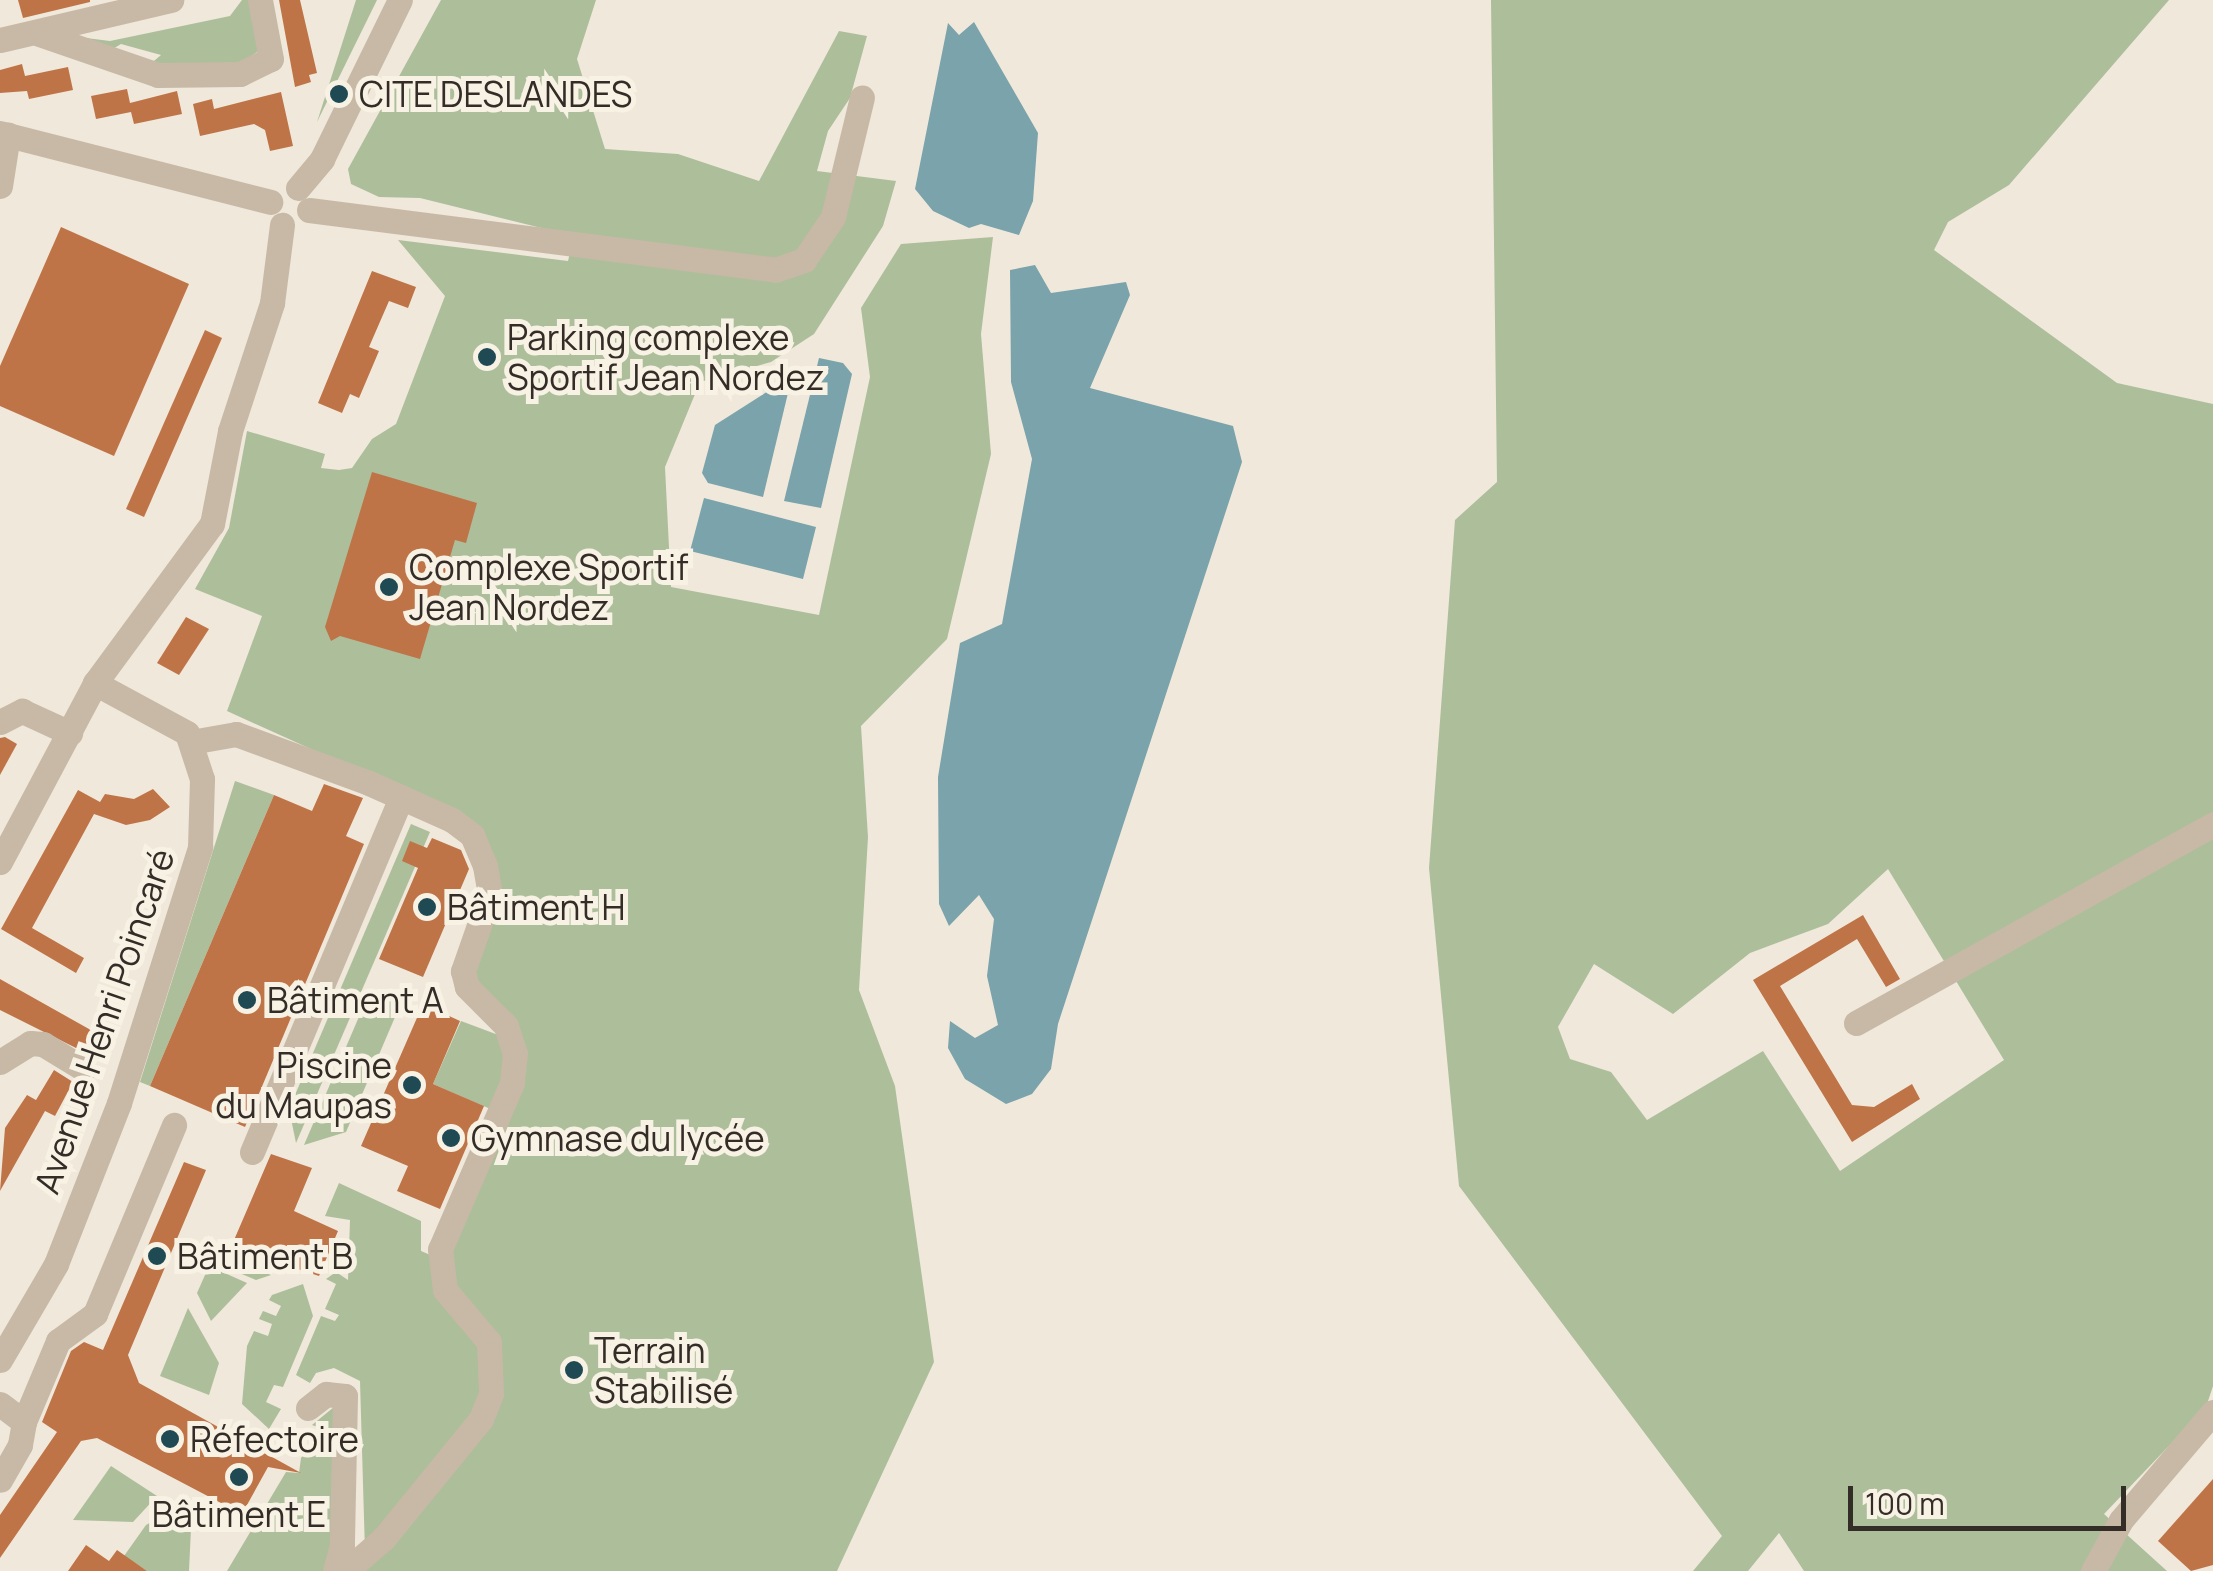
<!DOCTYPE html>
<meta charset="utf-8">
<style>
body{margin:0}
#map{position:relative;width:2213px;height:1571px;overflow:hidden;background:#f0e8da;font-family:Manrope,sans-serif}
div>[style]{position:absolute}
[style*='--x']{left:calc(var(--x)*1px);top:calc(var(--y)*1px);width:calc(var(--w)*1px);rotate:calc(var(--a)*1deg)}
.green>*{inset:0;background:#adbe9b}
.water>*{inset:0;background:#7aa3ab}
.building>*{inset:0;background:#bf7448}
.minor>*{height:25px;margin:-12.5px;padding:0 12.5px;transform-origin:12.5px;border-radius:12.5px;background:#c7b9a6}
.dots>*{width:28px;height:28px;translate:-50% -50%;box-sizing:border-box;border:5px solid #f8f2e5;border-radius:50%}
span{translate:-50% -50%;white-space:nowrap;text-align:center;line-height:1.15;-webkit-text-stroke:10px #f8f2e5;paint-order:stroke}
.poi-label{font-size:35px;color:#342c27}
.left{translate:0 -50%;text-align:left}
.right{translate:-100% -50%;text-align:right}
.street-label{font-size:35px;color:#342c27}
.scale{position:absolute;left:1848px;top:1486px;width:278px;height:45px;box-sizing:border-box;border:5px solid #342c27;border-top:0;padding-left:12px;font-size:30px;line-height:35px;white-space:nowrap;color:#342c27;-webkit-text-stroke:8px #f8f2e5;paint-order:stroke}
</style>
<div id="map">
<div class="green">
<div style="clip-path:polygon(242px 0,252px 0,263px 48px,241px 63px,148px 66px,161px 55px,121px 44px,103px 55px,78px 37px,110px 41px,230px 16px)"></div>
<div style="clip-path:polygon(356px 0,377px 0,317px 122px)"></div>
<div style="clip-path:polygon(441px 0,596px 0,577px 59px,605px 149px,678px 154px,759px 181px,839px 31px,867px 36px,850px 98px,828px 131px,817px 171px,896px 181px,883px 226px,814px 334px,771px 362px,700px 382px,665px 467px,671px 587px,819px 615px,870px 377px,861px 308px,901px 244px,993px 237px,981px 334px,991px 454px,947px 639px,861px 726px,868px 837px,859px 990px,895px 1086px,934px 1362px,837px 1571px,355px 1571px,499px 1385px,451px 1292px,444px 1257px,522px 1053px,468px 979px,494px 891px,450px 812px,227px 711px,262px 616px,195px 589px,229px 528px,247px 431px,325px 454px,321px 468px,339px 470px,352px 468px,372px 439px,396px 424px,445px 296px,398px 240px,568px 261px,574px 236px,420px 198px,379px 197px,351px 184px,348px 169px)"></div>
<div style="clip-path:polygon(evenodd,1491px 0,2169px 0,2009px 185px,1948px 222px,1934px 250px,2117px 383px,2213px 404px,2213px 1386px,2206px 1407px,2104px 1514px,2167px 1571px,1804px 1571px,1779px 1533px,1748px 1571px,1693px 1571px,1722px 1536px,1459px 1186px,1429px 868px,1455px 520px,1497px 482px,1491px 0,1888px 869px,2004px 1060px,1840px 1171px,1763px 1051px,1647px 1120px,1611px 1072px,1570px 1059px,1558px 1027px,1594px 964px,1673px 1014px,1750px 953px,1828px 924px,1888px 869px)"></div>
<div style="clip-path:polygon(235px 781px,274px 795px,150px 1086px,140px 1082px)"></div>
<div style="clip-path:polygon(411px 824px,430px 832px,296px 1143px,289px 1109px)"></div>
<div style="clip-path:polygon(370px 991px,401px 1003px,346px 1132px,304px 1145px)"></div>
<div style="clip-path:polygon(461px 1021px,509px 1039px,495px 1111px,433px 1084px)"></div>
<div style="clip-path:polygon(339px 1183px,421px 1221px,421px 1251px,435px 1257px,480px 1334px,479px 1412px,365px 1552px,360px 1381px,334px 1368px,316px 1373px,310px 1383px,296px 1375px,321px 1316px,335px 1321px,339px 1315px,325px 1309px,336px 1284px,326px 1279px,336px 1272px,348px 1280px,350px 1220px,325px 1216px)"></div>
<div style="clip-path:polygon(215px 1251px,271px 1275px,256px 1280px,211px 1261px)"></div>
<div style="clip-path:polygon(209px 1266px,247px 1283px,211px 1321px,197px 1293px)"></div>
<div style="clip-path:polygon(303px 1284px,313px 1316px,283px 1387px,274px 1385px,266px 1402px,281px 1409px,269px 1429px,242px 1404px,247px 1346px,254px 1331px,268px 1336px,272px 1324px,259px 1319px,263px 1311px,276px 1316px,281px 1306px,269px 1300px,272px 1295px)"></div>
<div style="clip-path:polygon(188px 1308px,219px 1363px,209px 1395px,160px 1376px)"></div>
<div style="clip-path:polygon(334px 1407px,331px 1571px,227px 1571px,286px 1472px,299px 1473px,301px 1458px,323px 1429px,312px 1425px)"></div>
<div style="clip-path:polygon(111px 1466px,157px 1496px,133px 1522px,73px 1520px)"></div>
<div style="clip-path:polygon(164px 1515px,179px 1517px,191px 1528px,189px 1571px,147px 1571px,124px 1556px,146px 1525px)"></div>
</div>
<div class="water">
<div style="clip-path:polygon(974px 22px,1038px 133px,1033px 201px,1019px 235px,981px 224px,969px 228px,933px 211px,915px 189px,948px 23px,959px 35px)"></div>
<div style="clip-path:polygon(1035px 265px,1051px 293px,1126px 282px,1130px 295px,1090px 388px,1233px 426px,1242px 462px,1058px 1024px,1051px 1069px,1032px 1094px,1006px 1104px,965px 1079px,948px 1048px,950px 1021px,975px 1038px,998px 1025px,987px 976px,994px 919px,979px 895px,949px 926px,939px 904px,938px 777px,960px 643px,1002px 624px,1032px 459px,1011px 382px,1010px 270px)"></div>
<div style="clip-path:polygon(819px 358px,843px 363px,852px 374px,821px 508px,784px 501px)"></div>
<div style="clip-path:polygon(773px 388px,788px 393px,763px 497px,708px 483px,702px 473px,715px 425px)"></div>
<div style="clip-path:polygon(704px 498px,816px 527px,803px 579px,690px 551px)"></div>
</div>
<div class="building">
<div style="clip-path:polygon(18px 0,90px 0,90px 2px,23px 18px)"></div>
<div style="clip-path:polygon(279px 0,300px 0,317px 73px,309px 75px,311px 82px,295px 87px)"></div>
<div style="clip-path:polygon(22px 64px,25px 76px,68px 67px,73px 90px,29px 99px,27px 91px,0 93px,0 70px)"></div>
<div style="clip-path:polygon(127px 89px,130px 103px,177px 91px,182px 114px,134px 124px,131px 112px,96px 119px,91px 96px)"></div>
<div style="clip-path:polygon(281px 92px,293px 146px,270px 151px,265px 130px,254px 124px,200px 136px,193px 104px,212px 99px,214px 109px)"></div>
<div style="clip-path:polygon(61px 227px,189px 284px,114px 456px,0 406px,0 366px)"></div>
<div style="clip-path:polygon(372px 271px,416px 287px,408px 308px,389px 301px,369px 347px,379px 351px,359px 398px,350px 394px,342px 413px,318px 403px)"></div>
<div style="clip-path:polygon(205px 330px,222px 338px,144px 517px,126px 509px)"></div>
<div style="clip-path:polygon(372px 472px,477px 503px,466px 543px,455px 540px,420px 659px,340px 636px,331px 641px,325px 627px)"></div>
<div style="clip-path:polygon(186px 617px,209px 629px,179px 675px,157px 663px)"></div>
<div style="clip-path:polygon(5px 737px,17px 744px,0 775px,0 738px)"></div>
<div style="clip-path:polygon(324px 784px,363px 798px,346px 836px,364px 844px,245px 1127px,150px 1086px,274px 795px,312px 811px)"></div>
<div style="clip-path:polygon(153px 789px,170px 807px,150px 820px,126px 825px,94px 814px,32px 928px,84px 958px,76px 973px,1px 929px,78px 790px,100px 802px,105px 794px,134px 799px)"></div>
<div style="clip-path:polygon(432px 838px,461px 850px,469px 869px,423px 977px,379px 959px,418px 868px,402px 861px,410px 841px,427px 848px)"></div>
<div style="clip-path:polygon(1863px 915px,1900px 979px,1886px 987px,1857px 939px,1780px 986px,1852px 1105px,1874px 1107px,1912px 1084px,1920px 1099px,1852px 1142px,1753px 980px)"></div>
<div style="clip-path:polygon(0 979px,105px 1038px,94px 1057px,0 1010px)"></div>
<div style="clip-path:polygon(423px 1004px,460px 1021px,433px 1084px,484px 1106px,440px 1209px,397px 1191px,408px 1166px,361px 1146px)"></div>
<div style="clip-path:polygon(54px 1070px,73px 1082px,55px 1116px,45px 1111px,0 1191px,5px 1128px,27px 1095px,36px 1100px)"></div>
<div style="clip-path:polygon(271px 1154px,312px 1168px,294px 1211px,338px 1231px,319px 1276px,231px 1247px)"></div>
<div style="clip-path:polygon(184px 1162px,206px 1170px,128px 1355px,139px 1383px,301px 1473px,268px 1467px,242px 1514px,97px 1438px,81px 1441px,0 1558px,0 1515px,57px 1432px,42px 1422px,71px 1351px,84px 1342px,103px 1350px)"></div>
<div style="clip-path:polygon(2213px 1479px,2213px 1565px,2191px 1571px,2158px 1541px)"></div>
<div style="clip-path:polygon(86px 1545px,109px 1561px,117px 1550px,147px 1571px,68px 1571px)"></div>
</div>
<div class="minor">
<div style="--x:39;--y:34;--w:126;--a:19"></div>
<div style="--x:158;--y:75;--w:82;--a:-0.7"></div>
<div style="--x:240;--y:74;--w:34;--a:-26"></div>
<div style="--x:271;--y:59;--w:60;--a:-100.6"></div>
<div style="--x:0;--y:40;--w:176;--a:-13.2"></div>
<div style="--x:0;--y:133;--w:279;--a:14.3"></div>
<div style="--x:0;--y:186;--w:52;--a:-81.1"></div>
<div style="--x:298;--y:188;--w:38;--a:-50"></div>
<div style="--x:322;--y:159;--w:177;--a:-63.9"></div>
<div style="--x:309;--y:210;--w:470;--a:7.3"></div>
<div style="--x:775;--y:270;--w:31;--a:-19"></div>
<div style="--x:804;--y:260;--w:52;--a:-56"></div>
<div style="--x:833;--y:217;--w:123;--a:-76.4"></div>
<div style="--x:0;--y:722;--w:25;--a:-27"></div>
<div style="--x:22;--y:711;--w:53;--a:24.6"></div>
<div style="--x:191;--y:742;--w:46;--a:-10.1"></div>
<div style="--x:236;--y:734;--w:142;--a:20.2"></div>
<div style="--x:369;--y:783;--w:91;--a:24"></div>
<div style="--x:452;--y:820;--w:25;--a:37"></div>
<div style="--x:472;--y:835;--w:34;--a:67"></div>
<div style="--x:485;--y:866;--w:28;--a:80"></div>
<div style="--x:490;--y:894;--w:82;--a:109.3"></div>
<div style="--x:463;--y:971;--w:16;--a:76"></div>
<div style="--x:467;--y:987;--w:55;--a:45"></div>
<div style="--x:506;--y:1026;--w:28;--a:72"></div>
<div style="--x:515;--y:1053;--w:30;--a:96"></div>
<div style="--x:512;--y:1083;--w:181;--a:113.4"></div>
<div style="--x:440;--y:1249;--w:41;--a:83"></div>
<div style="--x:445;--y:1290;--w:68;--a:49.8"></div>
<div style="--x:489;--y:1342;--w:52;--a:87.8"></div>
<div style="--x:491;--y:1394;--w:27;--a:112"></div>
<div style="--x:481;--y:1419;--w:154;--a:129.2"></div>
<div style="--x:384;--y:1538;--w:50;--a:139"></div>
<div style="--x:0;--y:862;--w:203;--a:-62"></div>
<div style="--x:95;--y:683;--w:197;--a:-53.7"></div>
<div style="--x:212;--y:524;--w:95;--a:-79"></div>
<div style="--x:230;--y:431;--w:135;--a:-71.8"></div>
<div style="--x:272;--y:303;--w:79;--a:-82.7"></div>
<div style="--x:1856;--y:1023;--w:409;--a:-29.1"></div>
<div style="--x:0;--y:1062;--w:36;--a:-32"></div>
<div style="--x:30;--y:1043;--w:13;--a:4"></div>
<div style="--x:43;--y:1044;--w:48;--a:31.4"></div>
<div style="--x:252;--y:1152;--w:385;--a:-67.2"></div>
<div style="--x:0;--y:1360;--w:111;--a:-59.7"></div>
<div style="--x:56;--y:1264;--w:173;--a:-68.6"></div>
<div style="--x:119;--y:1103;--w:269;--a:-72.4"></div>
<div style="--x:200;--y:847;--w:68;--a:-88.3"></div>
<div style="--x:202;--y:779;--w:48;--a:-108.1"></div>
<div style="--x:187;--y:733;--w:105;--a:-151.5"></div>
<div style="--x:0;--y:1404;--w:30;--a:37"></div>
<div style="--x:24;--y:1422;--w:23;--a:100"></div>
<div style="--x:20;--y:1445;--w:40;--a:119.7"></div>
<div style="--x:308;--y:1408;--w:23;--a:-38"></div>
<div style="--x:326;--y:1394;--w:19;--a:6"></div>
<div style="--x:345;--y:1396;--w:149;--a:91.2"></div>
<div style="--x:342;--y:1545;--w:27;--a:105"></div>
<div style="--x:24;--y:1422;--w:88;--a:-67.2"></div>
<div style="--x:58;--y:1341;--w:46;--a:-36.1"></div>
<div style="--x:95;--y:1314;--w:205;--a:-67.3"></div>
<div style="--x:2093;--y:1571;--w:58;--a:-61.2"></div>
<div style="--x:2121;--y:1520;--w:142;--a:-49.6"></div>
</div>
<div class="dots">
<div style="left:339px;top:94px;background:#1f4953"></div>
<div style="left:487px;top:357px;background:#1f4953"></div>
<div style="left:389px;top:587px;background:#1f4953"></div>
<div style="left:427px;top:907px;background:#1f4953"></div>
<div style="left:247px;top:1000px;background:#1f4953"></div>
<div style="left:412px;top:1085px;background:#1f4953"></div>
<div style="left:451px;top:1138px;background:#1f4953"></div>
<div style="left:157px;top:1256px;background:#1f4953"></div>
<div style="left:574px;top:1370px;background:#1f4953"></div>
<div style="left:170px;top:1439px;background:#1f4953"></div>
<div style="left:239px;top:1477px;background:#1f4953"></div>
</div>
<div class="poi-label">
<span class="left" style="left:359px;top:94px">CITE DESLANDES</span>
<span class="left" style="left:507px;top:357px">Parking complexe<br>Sportif Jean Nordez</span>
<span class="left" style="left:409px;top:587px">Complexe Sportif<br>Jean Nordez</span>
<span class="left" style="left:447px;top:907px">Bâtiment H</span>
<span class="left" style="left:267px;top:1000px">Bâtiment A</span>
<span class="right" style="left:392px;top:1085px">Piscine<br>du Maupas</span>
<span class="left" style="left:471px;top:1138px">Gymnase du lycée</span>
<span class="left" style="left:177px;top:1256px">Bâtiment B</span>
<span class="left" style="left:594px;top:1370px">Terrain<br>Stabilisé</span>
<span class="left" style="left:190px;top:1439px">Réfectoire</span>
<span style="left:239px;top:1514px">Bâtiment E</span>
</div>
<div class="street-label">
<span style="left:104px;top:1021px;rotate:-71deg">Avenue Henri Poincaré</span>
</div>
<div class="scale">100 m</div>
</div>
